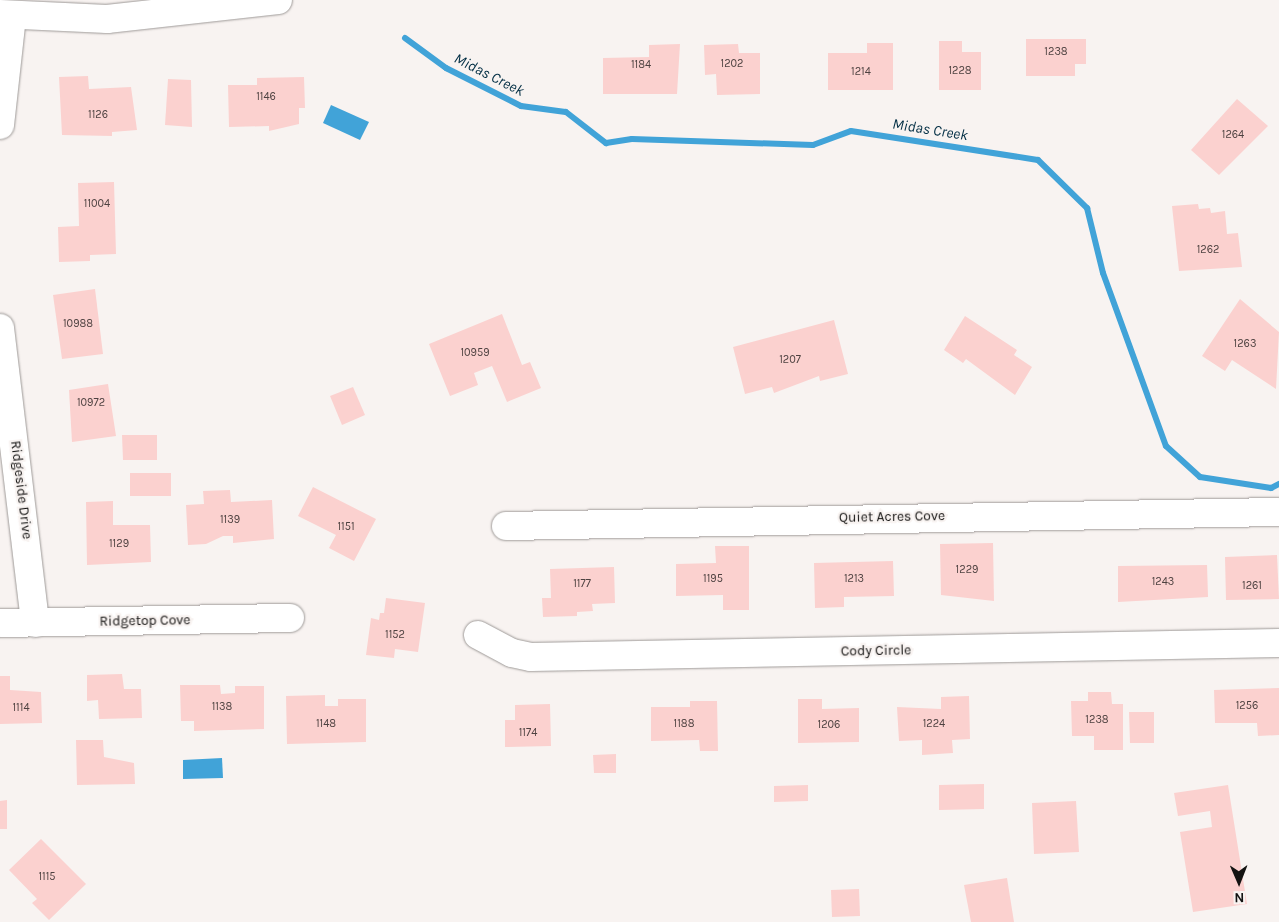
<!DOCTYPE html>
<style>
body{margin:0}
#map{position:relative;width:1279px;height:922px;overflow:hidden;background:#f8f3f1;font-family:Karla,sans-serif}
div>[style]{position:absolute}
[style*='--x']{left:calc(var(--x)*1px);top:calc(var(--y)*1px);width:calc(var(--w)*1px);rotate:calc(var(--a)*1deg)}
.water>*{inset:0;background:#41a3d8}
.stream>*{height:6px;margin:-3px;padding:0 3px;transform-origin:3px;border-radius:3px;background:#41a3d8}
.building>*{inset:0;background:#fbd1cf}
.roads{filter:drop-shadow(0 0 1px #9e9a98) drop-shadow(0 0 1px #9e9a98)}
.minor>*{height:28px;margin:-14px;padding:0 14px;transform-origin:14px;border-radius:14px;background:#fff}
span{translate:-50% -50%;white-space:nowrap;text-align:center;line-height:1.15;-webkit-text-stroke:4.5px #f8f3f1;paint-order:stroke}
.number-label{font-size:11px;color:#4e4241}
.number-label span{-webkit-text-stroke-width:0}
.street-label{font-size:14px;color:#141312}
.water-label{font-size:15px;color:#012d43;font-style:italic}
.north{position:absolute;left:1214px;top:857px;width:50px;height:50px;-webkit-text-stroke:4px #f8f3f1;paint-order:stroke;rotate:179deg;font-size:14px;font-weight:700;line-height:20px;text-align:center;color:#141312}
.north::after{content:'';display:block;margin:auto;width:18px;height:22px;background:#141312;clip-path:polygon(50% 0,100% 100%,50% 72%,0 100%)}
</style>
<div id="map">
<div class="water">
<div style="clip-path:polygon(331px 105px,369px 122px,360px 140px,323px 123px)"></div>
<div style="clip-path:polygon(222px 758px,223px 778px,183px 779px,183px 760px)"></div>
</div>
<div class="stream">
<div style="--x:405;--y:38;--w:51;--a:36.2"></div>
<div style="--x:446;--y:68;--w:84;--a:26.9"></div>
<div style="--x:521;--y:106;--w:45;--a:7.6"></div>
<div style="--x:566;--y:112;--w:51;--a:37.8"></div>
<div style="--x:606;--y:143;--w:26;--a:-9"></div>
<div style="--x:632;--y:139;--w:181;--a:1.9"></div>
<div style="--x:813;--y:145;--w:40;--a:-20.2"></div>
<div style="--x:851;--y:131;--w:189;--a:8.8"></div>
<div style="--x:1038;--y:160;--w:69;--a:44.4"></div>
<div style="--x:1087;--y:208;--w:67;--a:76.2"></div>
<div style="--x:1103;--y:273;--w:184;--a:70"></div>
<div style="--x:1166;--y:446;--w:46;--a:42.4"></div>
<div style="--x:1200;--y:477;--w:72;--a:8.8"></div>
<div style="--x:1271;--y:488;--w:9;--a:-27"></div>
</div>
<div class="building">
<div style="clip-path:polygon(1026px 39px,1086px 39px,1086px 64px,1075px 64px,1075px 76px,1026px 76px)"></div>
<div style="clip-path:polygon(939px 41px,962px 41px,962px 52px,981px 52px,981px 90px,939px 90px)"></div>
<div style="clip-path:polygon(867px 43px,893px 43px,893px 90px,828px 90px,828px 53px,867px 53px)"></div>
<div style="clip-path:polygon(680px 44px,677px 94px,603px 94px,603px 58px,649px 57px,649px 45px)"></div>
<div style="clip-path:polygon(738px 44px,739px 53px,760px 53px,760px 94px,717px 95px,716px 74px,705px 75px,704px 45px)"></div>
<div style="clip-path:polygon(88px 76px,89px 89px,131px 87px,137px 130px,112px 132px,112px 136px,62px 135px,59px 77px)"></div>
<div style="clip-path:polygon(304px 77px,305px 108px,299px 108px,299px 124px,269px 131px,269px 126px,229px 127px,228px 85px,257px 85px,257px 78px)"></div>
<div style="clip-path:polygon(168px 79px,191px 80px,192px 127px,165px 125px)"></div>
<div style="clip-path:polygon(1237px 99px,1268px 126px,1219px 175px,1191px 150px)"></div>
<div style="clip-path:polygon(114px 182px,116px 254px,90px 255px,90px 261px,59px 262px,58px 227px,79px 226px,78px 183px)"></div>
<div style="clip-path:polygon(1198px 204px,1199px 209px,1210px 208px,1211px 213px,1225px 211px,1227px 234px,1238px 233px,1242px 267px,1179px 271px,1172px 206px)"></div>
<div style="clip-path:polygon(95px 289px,103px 354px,62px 359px,53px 295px)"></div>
<div style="clip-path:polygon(1240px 299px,1279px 332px,1276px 389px,1232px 360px,1225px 371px,1202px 356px)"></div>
<div style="clip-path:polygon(502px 314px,522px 365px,530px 362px,541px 388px,507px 402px,492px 366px,474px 373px,478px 385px,450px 396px,429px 344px)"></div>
<div style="clip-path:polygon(965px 316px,1017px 350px,1014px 355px,1032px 367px,1015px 395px,966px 359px,963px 363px,944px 350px)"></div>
<div style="clip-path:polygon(834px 320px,848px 374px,820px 381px,819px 376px,774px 393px,772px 387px,745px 394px,733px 347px)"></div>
<div style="clip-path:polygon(108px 384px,116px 436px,72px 442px,69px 390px)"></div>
<div style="clip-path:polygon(353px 387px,365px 415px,342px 425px,330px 396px)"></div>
<div style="clip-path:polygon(122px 435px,157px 435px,157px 460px,123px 460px)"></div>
<div style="clip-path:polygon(130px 473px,171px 473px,171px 496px,130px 496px)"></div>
<div style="clip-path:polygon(313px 487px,376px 519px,354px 561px,329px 548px,336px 535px,298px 516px)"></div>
<div style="clip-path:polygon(230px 490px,231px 502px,272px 500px,274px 539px,233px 543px,233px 536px,223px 536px,206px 544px,188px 545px,186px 505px,204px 504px,203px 491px)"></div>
<div style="clip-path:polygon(113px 501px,113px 525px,150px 525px,151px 562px,87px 565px,86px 502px)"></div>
<div style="clip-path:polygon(993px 543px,994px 601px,941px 595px,940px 544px)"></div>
<div style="clip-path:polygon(715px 546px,749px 546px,749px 610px,723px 610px,723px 595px,676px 596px,676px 564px,716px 563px)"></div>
<div style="clip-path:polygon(1277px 555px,1279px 599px,1226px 600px,1225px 557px)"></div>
<div style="clip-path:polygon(893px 561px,894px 596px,844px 597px,844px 607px,815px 608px,814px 563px)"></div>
<div style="clip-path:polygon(1207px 565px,1208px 597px,1118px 602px,1118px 566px)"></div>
<div style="clip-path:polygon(614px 567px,615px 603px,592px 604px,593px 611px,577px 612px,577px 616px,543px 617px,542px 598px,551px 598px,550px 569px)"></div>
<div style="clip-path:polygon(386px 598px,425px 603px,418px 652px,395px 649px,394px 658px,366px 655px,371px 618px,379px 620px,380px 613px,384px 613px)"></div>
<div style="clip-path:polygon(122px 674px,124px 689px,141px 689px,142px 718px,99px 719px,98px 700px,87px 701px,87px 675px)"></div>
<div style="clip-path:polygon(0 676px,10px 676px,10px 690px,41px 692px,42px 723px,0 724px)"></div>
<div style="clip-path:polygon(180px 685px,220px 685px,221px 694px,235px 693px,235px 686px,264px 686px,264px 729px,194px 731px,194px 721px,181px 721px)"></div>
<div style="clip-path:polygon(1279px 688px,1279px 735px,1258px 736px,1257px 723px,1215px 723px,1214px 690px)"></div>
<div style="clip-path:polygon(1088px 692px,1111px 692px,1112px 704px,1123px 704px,1123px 750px,1094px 750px,1094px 736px,1072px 736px,1071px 701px,1088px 701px)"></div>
<div style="clip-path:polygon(325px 695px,325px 706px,338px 706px,338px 699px,366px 699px,366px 742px,287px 744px,286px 696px)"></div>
<div style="clip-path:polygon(969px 696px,970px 739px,952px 740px,953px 753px,922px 755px,922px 740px,899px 741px,897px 707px,941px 709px,941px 697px)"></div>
<div style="clip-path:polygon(798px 699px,822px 699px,822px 709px,859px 708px,859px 742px,798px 743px)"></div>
<div style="clip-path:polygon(690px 701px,717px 701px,718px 751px,700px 751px,699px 740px,651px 741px,651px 707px,690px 707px)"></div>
<div style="clip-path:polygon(550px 704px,551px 746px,505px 747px,505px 720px,515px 720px,515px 705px)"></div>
<div style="clip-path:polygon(1129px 712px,1154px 712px,1154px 743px,1130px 743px)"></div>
<div style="clip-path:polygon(76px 740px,103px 740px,104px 757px,134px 763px,135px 784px,77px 785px)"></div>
<div style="clip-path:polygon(616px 754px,616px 773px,594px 773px,593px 755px)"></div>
<div style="clip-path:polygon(984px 784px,984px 809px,939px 810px,939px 785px)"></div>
<div style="clip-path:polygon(808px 785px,808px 801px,774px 802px,774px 786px)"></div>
<div style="clip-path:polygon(1228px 785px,1247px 904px,1193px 912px,1180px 832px,1212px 827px,1210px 811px,1178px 816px,1174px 793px)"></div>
<div style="clip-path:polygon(7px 800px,7px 829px,0 829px,0 801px)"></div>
<div style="clip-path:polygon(1076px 801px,1079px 852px,1034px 854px,1032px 803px)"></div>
<div style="clip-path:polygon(41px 839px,86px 884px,49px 920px,32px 903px,37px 899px,9px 870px)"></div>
<div style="clip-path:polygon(1007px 878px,1014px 922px,971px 922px,964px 885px)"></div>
<div style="clip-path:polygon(859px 889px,860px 916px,832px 917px,831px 890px)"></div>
</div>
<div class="roads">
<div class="minor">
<div style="--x:0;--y:14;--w:107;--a:2.7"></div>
<div style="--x:107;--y:19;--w:172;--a:-6.3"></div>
<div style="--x:0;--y:125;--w:110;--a:-83.7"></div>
<div style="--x:0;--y:328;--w:297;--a:83.2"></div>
<div style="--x:506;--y:526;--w:773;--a:-1.04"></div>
<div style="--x:0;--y:623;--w:290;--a:-1"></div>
<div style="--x:478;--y:635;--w:38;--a:28"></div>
<div style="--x:512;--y:653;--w:19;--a:12"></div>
<div style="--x:531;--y:657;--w:748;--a:-1.07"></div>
</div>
</div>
<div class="number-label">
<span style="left:1056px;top:52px">1238</span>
<span style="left:732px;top:64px">1202</span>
<span style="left:641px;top:65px">1184</span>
<span style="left:960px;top:71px">1228</span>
<span style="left:861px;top:72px">1214</span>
<span style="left:266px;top:97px">1146</span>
<span style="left:98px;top:115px">1126</span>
<span style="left:1233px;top:135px">1264</span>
<span style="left:97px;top:204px">11004</span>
<span style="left:1208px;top:250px">1262</span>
<span style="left:78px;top:324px">10988</span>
<span style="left:1245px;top:344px">1263</span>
<span style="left:475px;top:353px">10959</span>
<span style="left:790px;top:360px">1207</span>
<span style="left:91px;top:403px">10972</span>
<span style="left:230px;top:520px">1139</span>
<span style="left:346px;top:527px">1151</span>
<span style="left:119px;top:544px">1129</span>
<span style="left:967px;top:570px">1229</span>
<span style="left:713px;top:579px">1195</span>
<span style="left:854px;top:579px">1213</span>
<span style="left:1163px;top:582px">1243</span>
<span style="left:582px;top:584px">1177</span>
<span style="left:1252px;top:586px">1261</span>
<span style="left:395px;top:635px">1152</span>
<span style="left:1247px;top:706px">1256</span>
<span style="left:222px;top:707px">1138</span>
<span style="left:21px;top:708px">1114</span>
<span style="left:1097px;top:720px">1238</span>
<span style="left:326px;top:724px">1148</span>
<span style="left:684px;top:724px">1188</span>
<span style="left:934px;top:724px">1224</span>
<span style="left:829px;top:725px">1206</span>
<span style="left:528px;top:733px">1174</span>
<span style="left:47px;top:877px">1115</span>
</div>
<div class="street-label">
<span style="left:21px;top:490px;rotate:83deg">Ridgeside Drive</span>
<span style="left:892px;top:517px;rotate:-1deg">Quiet Acres Cove</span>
<span style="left:145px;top:621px;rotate:-1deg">Ridgetop Cove</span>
<span style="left:876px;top:651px;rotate:-1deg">Cody Circle</span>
</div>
<div class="water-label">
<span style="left:489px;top:75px;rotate:27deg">Midas Creek</span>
<span style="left:930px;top:130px;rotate:9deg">Midas Creek</span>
</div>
<div class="north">N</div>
</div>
